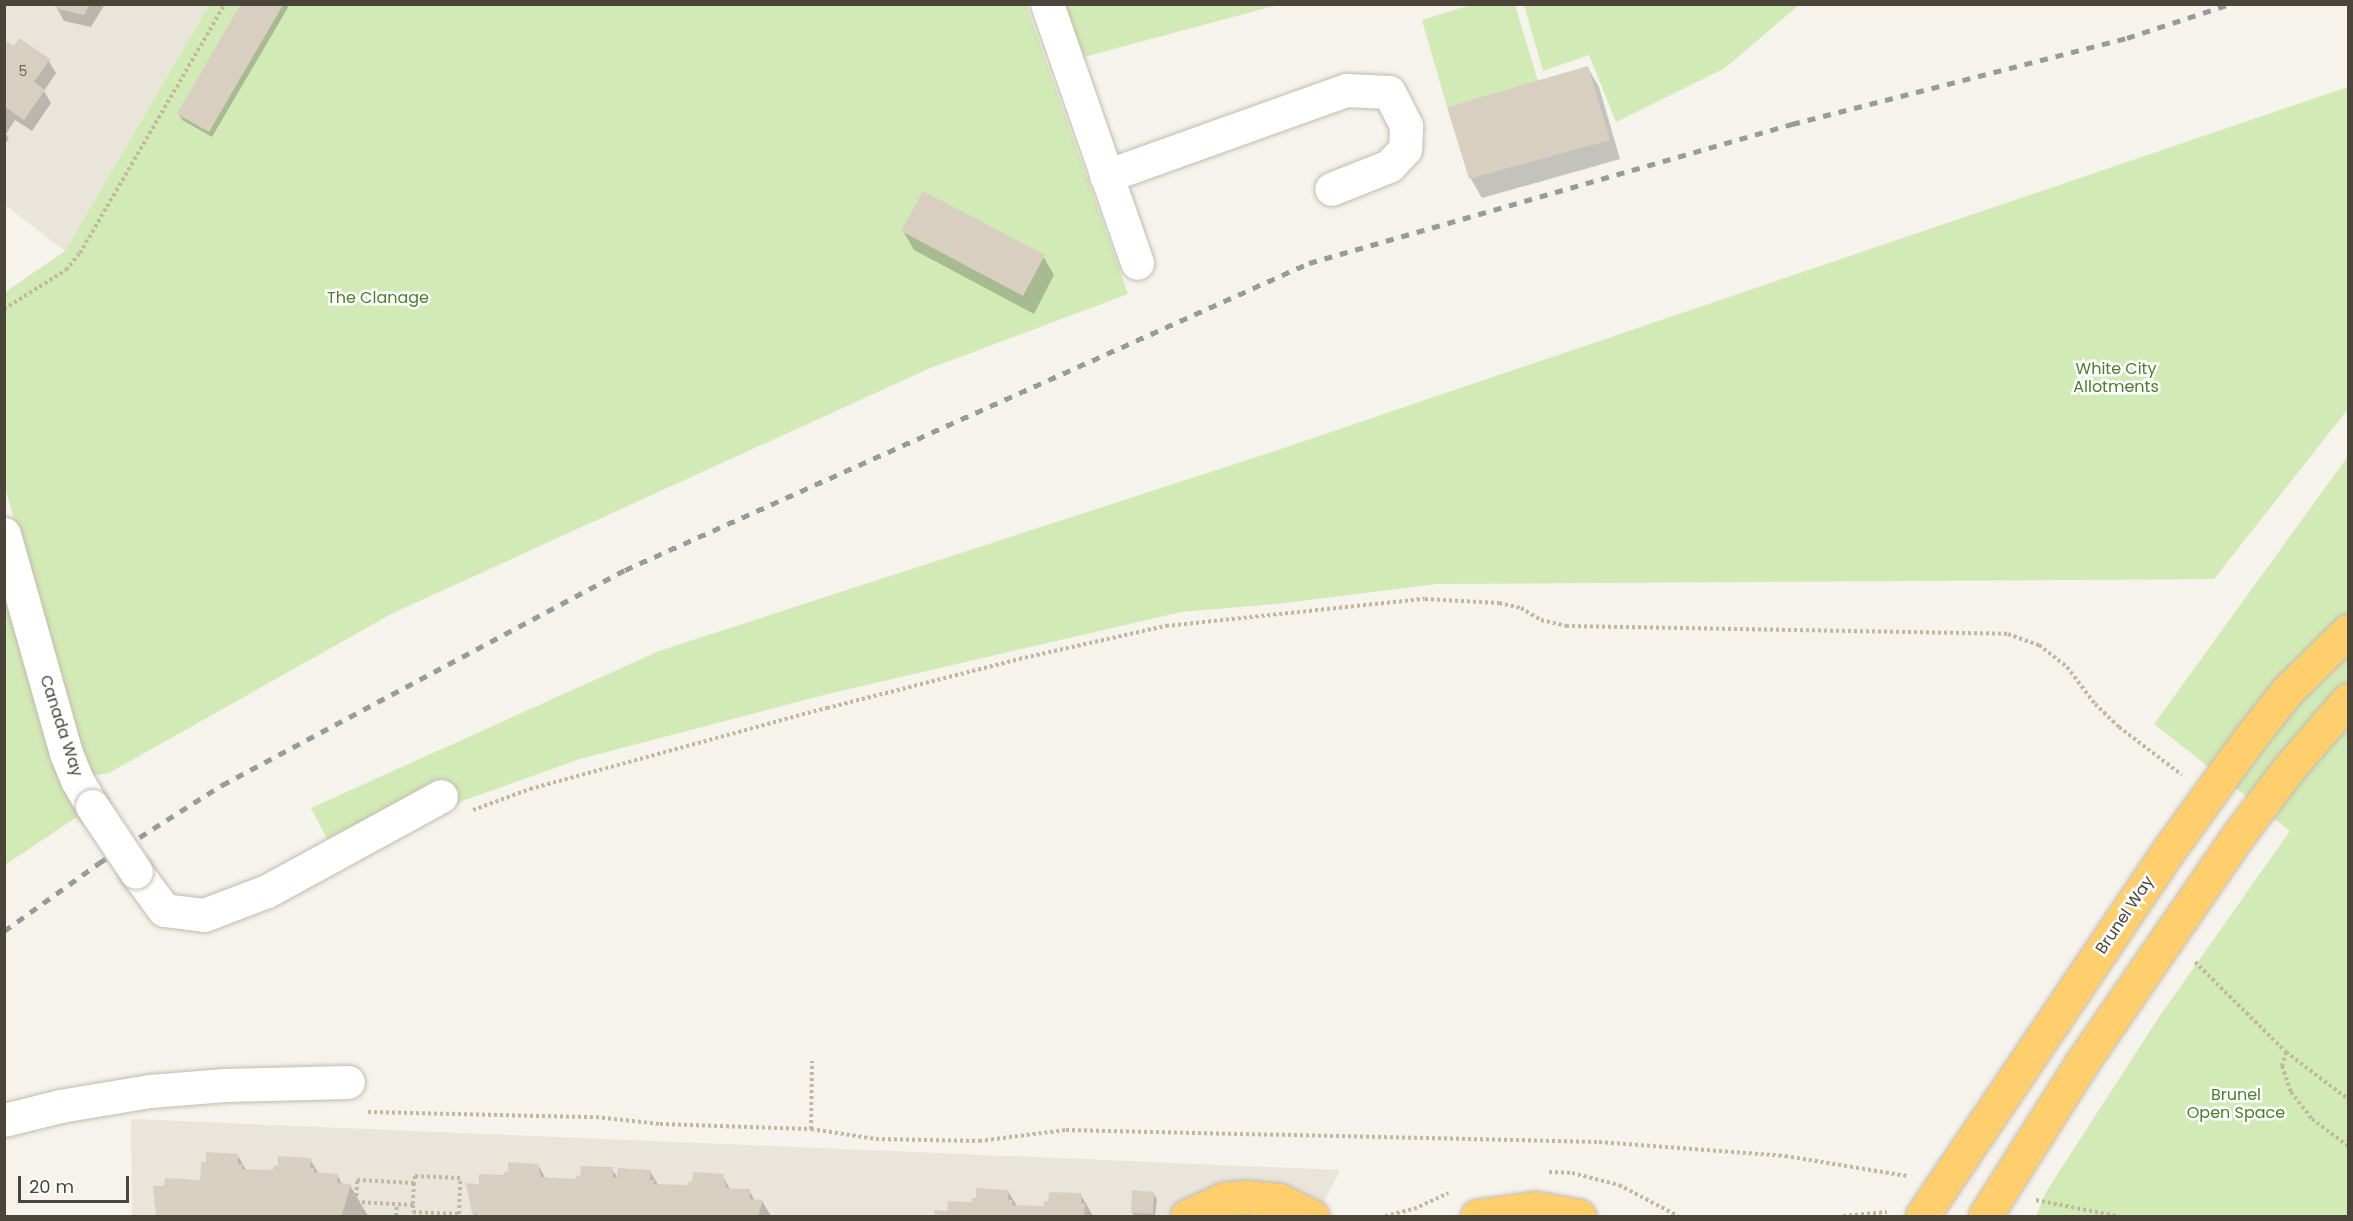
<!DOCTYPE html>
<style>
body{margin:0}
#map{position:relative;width:2353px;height:1221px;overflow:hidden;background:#f6f3ec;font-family:Poppins,sans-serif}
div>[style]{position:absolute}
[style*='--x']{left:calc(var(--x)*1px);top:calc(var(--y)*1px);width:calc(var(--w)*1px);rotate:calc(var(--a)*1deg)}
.residential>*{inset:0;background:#eae5da}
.green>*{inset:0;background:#d2eab5}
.shadow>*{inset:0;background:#0003}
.building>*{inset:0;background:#d8cfc1}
.path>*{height:4px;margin-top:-2px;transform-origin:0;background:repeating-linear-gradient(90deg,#c4b79f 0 3px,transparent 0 6px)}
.roads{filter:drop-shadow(0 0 2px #c2bbae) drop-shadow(0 0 2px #c2bbae)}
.minor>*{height:33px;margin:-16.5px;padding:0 16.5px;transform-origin:16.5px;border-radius:16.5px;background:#fff}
.highway>*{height:33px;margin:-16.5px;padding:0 16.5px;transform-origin:16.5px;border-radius:16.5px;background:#ffcf6e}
.rail>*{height:4.5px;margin-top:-2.25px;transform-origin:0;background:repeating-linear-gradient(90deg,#9a9a9a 0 8px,transparent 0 16px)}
.bridges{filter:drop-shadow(0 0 2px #c2bbae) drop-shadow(0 0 2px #c2bbae)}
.minor-bridge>*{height:33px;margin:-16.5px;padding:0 16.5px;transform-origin:16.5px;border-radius:16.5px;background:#fff}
.highway-bridge>*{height:33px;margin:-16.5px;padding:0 16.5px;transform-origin:16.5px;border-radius:16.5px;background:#ffcf6e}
span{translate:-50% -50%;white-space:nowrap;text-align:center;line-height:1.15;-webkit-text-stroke:5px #fff;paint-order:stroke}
.number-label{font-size:14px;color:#6e675b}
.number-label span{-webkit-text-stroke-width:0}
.park-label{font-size:16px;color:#4a7f2a}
.street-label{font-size:16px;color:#4b4439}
.frame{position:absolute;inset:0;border:6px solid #4b4439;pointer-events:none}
.scale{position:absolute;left:18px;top:1176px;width:111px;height:27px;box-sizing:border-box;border:3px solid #4b4439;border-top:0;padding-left:8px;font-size:18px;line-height:21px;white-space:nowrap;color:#4b4439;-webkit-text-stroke:4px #fff;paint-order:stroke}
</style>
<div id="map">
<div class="residential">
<div style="clip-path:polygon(4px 5px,209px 5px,65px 251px,5px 205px)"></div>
<div style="clip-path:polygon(131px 1119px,1340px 1170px,1317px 1216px,132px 1216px)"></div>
</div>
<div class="green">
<div style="clip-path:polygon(1026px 4px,1128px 294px,928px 369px,393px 613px,109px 773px,90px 776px,83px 766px,5px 487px,4px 293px,65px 251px,209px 5px)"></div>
<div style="clip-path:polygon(1063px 5px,1278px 5px,1084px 57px)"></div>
<div style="clip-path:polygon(1470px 5px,1515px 5px,1538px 81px,1447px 107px,1422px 20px)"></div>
<div style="clip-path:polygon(1524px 5px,1524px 4px,1799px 5px,1725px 68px,1616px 122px,1589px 55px,1543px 71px)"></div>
<div style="clip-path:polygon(2348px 87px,2348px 409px,2214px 579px,1437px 584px,1285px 603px,1181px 612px,828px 694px,580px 759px,465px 800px,340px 864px,311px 808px,659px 651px,1275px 451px)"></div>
<div style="clip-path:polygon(2348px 456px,2348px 1216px,2036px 1216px,2046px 1192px,2159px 1017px,2290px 831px,2154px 724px)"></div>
<div style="clip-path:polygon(4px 560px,80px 815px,5px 865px,4px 865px)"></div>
</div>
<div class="shadow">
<div style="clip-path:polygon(59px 4px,105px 4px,91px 27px,64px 21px,57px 8px)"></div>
<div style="clip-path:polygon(242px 4px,290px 4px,212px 137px,182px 120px,179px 114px)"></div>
<div style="clip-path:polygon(4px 42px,14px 48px,48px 60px,56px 73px,44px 91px,51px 103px,32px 131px,15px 120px,6px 134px,9px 139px,4px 144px)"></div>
<div style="clip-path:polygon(1588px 68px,1599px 87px,1620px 159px,1482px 198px,1471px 179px,1449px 108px)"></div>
<div style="clip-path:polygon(903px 231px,1043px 256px,1054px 275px,1034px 314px,914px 250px)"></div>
<div style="clip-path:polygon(238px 1156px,246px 1170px,275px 1172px,310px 1159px,319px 1174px,337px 1175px,343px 1185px,350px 1185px,368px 1216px,157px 1216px,154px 1187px,202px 1181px)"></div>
<div style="clip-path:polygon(538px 1165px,546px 1179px,578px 1181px,612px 1169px,619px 1180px,650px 1171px,658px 1185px,690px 1187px,722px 1175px,730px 1189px,749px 1190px,755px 1201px,762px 1201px,771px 1216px,475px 1216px,473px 1213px,480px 1185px)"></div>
<div style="clip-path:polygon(1008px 1191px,1017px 1206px,1046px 1207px,1081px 1195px,1093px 1216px,937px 1216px,936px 1212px,948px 1213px)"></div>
<div style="clip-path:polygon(1153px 1193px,1157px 1199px,1155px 1216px,1135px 1216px,1132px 1213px)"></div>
</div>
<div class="building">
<div style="clip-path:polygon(57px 4px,90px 4px,84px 15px,55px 8px)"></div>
<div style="clip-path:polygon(240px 5px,283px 5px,209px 132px,177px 114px)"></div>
<div style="clip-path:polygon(19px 38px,50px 59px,34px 82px,45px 90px,24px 120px,7px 108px,4px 112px,4px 40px,14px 46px)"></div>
<div style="clip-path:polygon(1588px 66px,1610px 140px,1469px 179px,1447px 107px)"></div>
<div style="clip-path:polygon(923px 191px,1045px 255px,1023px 296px,901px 231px)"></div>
<div style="clip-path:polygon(206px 1152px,238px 1154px,238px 1164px,242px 1164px,242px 1169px,273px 1170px,274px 1165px,278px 1166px,278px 1156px,311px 1158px,310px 1168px,314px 1168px,314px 1172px,338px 1174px,337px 1183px,351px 1184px,342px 1215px,156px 1216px,153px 1186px,164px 1186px,165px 1178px,200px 1180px,201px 1162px,206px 1162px)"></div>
<div style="clip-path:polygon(508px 1162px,538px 1164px,541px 1177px,576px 1179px,576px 1175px,580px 1176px,581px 1166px,613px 1167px,613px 1177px,617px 1178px,618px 1168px,651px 1170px,650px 1180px,654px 1180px,654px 1184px,688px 1185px,689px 1181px,692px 1182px,693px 1172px,723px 1174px,726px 1188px,750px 1189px,750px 1199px,763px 1200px,758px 1216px,477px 1216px,477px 1214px,472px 1214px,466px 1183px,479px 1184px,479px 1174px,504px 1175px,504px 1172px,508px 1171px)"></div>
<div style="clip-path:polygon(976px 1188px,1009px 1190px,1008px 1200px,1013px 1200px,1012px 1205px,1044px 1206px,1044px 1201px,1048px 1201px,1049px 1192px,1082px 1193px,1081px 1203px,1085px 1204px,1084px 1216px,935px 1216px,934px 1210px,947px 1211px,948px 1201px,971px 1202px,972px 1198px,976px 1198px)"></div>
<div style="clip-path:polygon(1132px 1190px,1154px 1192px,1153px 1214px,1131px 1213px)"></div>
</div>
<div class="path">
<div style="--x:4;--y:309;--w:73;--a:-32.2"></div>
<div style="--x:66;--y:270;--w:22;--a:-51"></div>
<div style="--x:80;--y:253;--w:288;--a:-59.8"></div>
<div style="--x:473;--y:810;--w:61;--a:-20.2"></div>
<div style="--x:530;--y:789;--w:308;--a:-15.3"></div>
<div style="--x:827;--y:708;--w:198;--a:-14.3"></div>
<div style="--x:1019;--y:659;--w:151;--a:-12.7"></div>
<div style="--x:1166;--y:626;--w:260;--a:-6"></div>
<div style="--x:1425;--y:599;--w:74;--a:3.1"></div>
<div style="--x:1499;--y:603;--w:23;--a:13"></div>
<div style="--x:1521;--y:608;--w:23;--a:31"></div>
<div style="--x:1541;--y:620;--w:26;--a:13"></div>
<div style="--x:1566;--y:626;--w:442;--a:1"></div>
<div style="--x:2008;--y:634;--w:33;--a:20"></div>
<div style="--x:2039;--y:645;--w:36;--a:38"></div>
<div style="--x:2067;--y:667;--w:46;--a:52.9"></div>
<div style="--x:2095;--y:704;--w:33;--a:44"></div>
<div style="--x:2119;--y:727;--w:79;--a:37.3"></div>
<div style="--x:2195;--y:962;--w:128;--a:44.7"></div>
<div style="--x:2286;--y:1052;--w:78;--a:37.2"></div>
<div style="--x:2286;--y:1052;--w:15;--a:106"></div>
<div style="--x:2282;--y:1066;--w:28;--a:71"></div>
<div style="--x:2291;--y:1092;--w:34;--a:52"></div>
<div style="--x:2312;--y:1119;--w:45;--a:36.9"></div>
<div style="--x:368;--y:1112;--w:228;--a:1.3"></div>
<div style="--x:596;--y:1117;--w:64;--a:6.2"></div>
<div style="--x:660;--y:1124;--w:151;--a:1.9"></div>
<div style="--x:811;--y:1129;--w:66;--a:8.7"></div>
<div style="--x:876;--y:1139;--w:103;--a:1.1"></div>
<div style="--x:979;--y:1141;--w:88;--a:-7.2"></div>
<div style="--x:1066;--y:1130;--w:533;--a:1.29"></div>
<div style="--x:1599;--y:1142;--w:187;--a:4.3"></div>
<div style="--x:1785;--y:1156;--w:124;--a:9.3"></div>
<div style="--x:811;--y:1129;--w:68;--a:-89.2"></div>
<div style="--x:1549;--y:1172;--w:23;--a:2"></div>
<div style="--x:1572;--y:1173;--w:49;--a:14.3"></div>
<div style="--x:1619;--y:1185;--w:67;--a:27.7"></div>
<div style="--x:2036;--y:1200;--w:82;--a:11.3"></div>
<div style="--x:413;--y:1205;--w:57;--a:-177"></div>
<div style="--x:356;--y:1202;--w:22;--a:-87"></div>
<div style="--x:357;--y:1180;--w:57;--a:3"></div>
<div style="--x:414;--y:1183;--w:22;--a:93"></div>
<div style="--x:413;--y:1205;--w:7;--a:90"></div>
<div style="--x:413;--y:1212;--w:46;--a:2.5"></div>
<div style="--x:459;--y:1214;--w:36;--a:-88"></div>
<div style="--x:460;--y:1178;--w:45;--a:-177.5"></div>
<div style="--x:415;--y:1176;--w:7;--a:98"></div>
<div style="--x:396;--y:1216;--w:12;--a:-85"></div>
<div style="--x:1385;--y:1216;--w:30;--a:-14"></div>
<div style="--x:1414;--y:1209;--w:38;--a:-25"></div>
<div style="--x:1843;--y:1216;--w:44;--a:-5.2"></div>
</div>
<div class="roads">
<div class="minor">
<div style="--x:1047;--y:4;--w:274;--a:70.8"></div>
<div style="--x:1106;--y:176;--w:255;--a:-19.7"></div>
<div style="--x:1346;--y:90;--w:43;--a:2.7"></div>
<div style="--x:1389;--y:92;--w:38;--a:63"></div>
<div style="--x:1406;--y:126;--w:23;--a:92"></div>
<div style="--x:1405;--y:149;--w:23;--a:133"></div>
<div style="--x:1389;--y:166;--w:62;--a:158.4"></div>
<div style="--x:4;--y:534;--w:228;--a:74.2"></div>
<div style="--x:66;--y:753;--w:29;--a:68"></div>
<div style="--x:77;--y:780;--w:30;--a:60"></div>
<div style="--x:136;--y:872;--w:47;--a:53.6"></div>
<div style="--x:164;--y:910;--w:40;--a:7.1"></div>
<div style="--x:204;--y:915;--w:67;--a:-20.9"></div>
<div style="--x:267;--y:891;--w:198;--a:-28.6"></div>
<div style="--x:4;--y:1120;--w:58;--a:-14"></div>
<div style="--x:60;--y:1106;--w:91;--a:-9.5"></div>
<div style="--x:150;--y:1091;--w:75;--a:-4.6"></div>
<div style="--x:225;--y:1085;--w:123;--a:-1.4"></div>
</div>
<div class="highway">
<div style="--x:1187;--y:1216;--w:41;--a:-24.7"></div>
<div style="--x:1224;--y:1199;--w:21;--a:-5"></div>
<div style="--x:1245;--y:1197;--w:34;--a:5"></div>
<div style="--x:1279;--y:1200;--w:37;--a:26"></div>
<div style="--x:1477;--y:1216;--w:59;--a:-7.9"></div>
<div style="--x:1535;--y:1208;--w:45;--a:10.3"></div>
</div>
</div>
<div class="rail">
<div style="--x:4;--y:931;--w:117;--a:-35.6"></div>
<div style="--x:99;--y:863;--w:146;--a:-32.4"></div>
<div style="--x:222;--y:785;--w:457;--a:-28.1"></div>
<div style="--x:625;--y:570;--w:750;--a:-24.17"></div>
<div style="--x:1309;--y:263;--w:503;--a:-16.06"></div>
<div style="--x:1792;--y:124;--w:346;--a:-14.4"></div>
<div style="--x:2127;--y:38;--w:108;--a:-18.3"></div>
</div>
<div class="bridges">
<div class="minor-bridge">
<div style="--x:92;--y:806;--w:79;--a:56.3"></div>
</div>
<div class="highway-bridge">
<div style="--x:1922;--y:1216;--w:445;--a:-56"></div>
<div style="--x:2171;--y:847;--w:130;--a:-54.1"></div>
<div style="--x:2247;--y:742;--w:65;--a:-51.9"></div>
<div style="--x:2287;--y:691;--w:86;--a:-44.5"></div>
<div style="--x:1985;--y:1216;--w:180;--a:-57.7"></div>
<div style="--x:2081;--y:1064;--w:275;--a:-55.5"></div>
<div style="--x:2237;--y:837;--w:86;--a:-53"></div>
<div style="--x:2289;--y:768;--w:90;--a:-49.1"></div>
</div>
</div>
<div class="number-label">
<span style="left:23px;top:71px">5</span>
</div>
<div class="park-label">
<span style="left:378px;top:298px">The Clanage</span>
<span style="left:2116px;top:378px">White City<br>Allotments</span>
<span style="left:2236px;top:1104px">Brunel<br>Open Space</span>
</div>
<div class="street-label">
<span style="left:61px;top:726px;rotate:72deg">Canada Way</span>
<span style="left:2125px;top:915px;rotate:-56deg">Brunel Way</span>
</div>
<div class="frame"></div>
<div class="scale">20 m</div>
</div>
